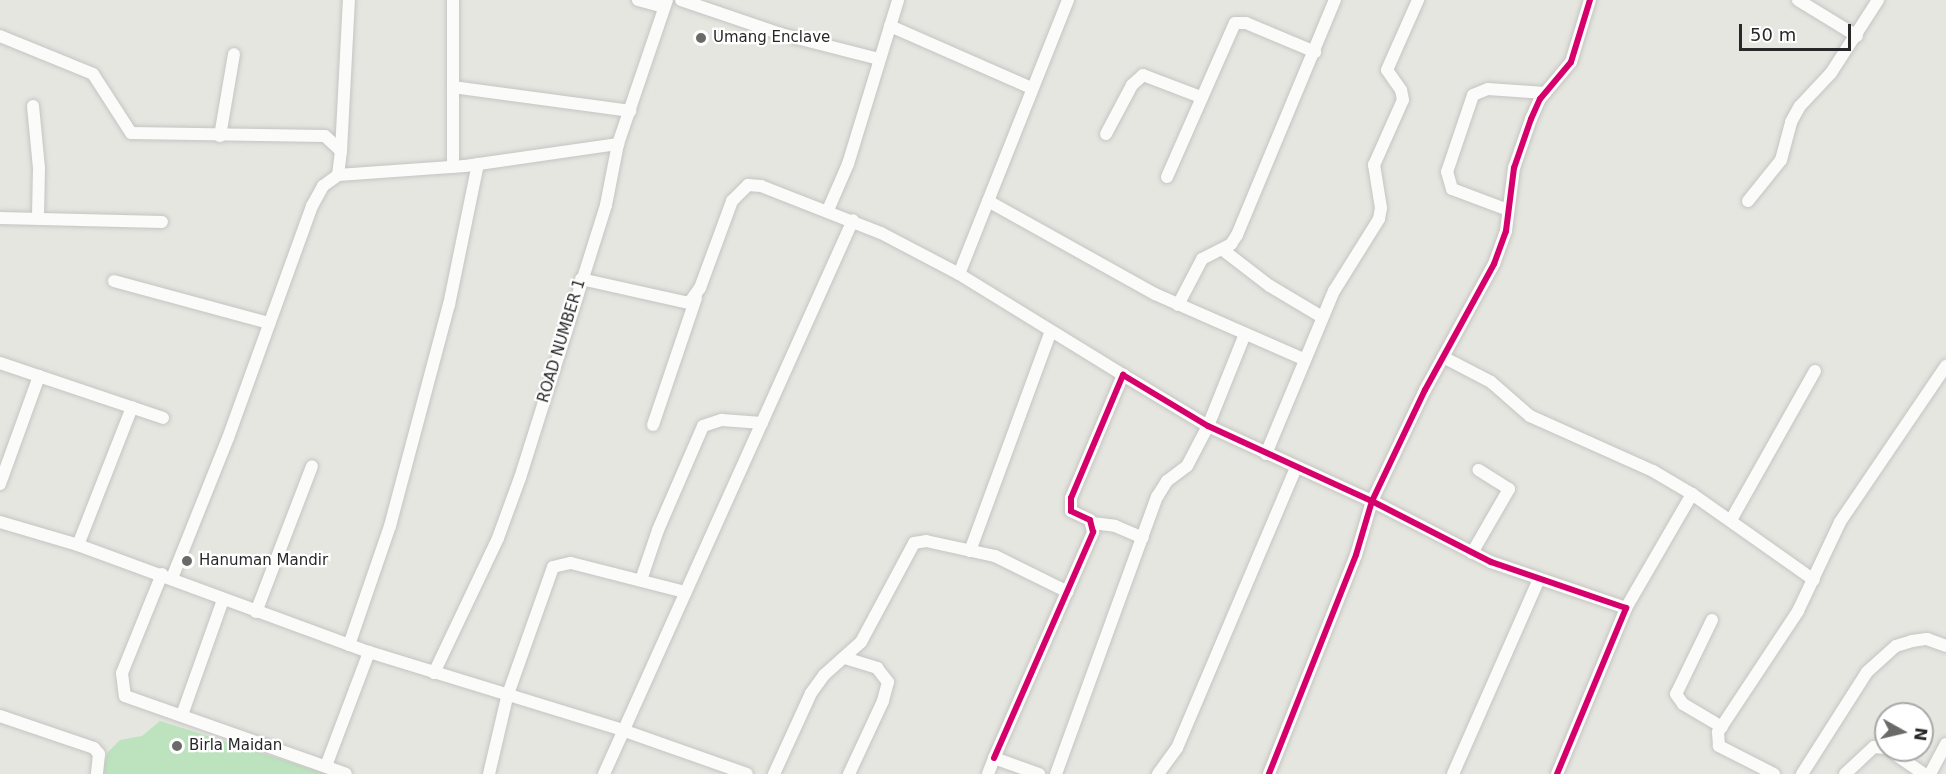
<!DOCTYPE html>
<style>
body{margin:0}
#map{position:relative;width:1946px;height:774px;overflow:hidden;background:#e5e6df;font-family:"DejaVu Sans",sans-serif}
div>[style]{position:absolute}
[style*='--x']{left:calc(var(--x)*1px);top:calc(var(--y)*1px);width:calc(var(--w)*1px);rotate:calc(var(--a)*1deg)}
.pitch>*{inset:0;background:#bce3be}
.roads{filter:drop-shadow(0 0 2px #c5c4c4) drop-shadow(0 0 2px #c5c4c4)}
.minor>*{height:12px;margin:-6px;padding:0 6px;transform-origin:6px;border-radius:6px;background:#fbfbfa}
.cycleway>*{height:6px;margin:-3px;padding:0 3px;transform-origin:3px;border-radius:3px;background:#d6006c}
.dots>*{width:16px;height:16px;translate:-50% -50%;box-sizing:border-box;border:3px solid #fff;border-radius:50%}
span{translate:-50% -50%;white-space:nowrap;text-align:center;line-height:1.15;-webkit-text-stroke:4.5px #fff;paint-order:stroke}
.poi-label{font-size:15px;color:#282828}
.left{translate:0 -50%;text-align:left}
.street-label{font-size:15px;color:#282828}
.north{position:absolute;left:1874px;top:702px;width:60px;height:60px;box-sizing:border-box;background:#fff;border:2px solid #a9a9a9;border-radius:50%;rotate:98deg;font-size:16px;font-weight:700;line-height:24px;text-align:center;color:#282828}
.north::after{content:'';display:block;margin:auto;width:21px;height:27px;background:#6a6a68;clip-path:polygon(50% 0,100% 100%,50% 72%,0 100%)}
.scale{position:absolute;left:1739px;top:24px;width:112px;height:27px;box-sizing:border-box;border:3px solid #282828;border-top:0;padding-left:8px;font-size:18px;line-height:21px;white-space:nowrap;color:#282828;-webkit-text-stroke:4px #fff;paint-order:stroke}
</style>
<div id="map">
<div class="pitch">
<div style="clip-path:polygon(160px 721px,328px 774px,101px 774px,108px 752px,120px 740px,142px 736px)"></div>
</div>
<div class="roads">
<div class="minor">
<div style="--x:638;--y:0;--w:27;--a:15"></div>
<div style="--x:681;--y:0;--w:106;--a:18.8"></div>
<div style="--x:781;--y:34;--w:101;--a:14.3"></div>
<div style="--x:1798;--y:0;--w:69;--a:31.4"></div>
<div style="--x:890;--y:26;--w:154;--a:23.7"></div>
<div style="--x:0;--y:36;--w:100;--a:22.2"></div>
<div style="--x:93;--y:74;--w:70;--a:57.2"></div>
<div style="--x:131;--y:133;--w:194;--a:0.9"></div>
<div style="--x:325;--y:136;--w:22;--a:43"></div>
<div style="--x:341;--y:151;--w:24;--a:97"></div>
<div style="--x:453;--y:87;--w:179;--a:7.7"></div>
<div style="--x:33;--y:106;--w:62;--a:84.5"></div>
<div style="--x:39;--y:168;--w:49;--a:91.2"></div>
<div style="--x:1106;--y:134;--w:55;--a:-62"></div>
<div style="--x:1132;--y:85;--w:15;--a:-42"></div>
<div style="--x:1143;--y:75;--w:62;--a:20.8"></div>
<div style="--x:220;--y:136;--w:83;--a:-80.3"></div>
<div style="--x:341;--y:151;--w:151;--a:-87"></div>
<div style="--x:453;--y:167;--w:167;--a:-90"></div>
<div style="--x:1167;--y:177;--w:168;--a:-66.2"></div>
<div style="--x:1235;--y:23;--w:11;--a:0"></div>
<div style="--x:1246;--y:23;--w:75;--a:22.8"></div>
<div style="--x:988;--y:201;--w:191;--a:29.1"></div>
<div style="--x:1155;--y:294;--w:162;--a:23.7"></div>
<div style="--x:1748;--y:201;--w:53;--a:-51.2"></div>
<div style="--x:1781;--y:160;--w:39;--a:-75"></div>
<div style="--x:1791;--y:122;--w:18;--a:-61"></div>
<div style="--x:1800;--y:106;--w:45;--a:-46.8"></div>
<div style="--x:1831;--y:73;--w:87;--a:-57.2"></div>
<div style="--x:828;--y:210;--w:50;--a:-66.5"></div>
<div style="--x:848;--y:164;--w:171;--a:-73"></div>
<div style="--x:1508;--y:210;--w:60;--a:-159.4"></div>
<div style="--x:1452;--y:189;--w:18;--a:-106"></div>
<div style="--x:1447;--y:172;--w:81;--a:-71.3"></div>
<div style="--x:1473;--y:95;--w:16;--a:-22"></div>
<div style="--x:1488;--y:89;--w:57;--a:4"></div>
<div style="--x:0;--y:218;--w:162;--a:1.4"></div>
<div style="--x:1223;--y:250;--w:59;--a:37.5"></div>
<div style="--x:1270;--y:286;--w:61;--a:30.8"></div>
<div style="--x:959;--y:274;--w:295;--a:-68.3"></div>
<div style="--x:581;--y:279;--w:111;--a:12.5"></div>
<div style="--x:689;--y:303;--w:19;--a:-54"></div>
<div style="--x:700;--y:288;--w:93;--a:-69.8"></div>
<div style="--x:732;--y:201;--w:23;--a:-45"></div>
<div style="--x:748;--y:185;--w:13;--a:4"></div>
<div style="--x:761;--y:186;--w:129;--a:21.4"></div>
<div style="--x:881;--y:233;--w:88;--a:27.7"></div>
<div style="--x:959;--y:274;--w:193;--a:31.6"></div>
<div style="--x:114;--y:281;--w:161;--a:15.2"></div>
<div style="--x:1178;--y:305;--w:52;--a:-62.4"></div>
<div style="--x:1202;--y:259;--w:33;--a:-27"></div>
<div style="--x:1231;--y:244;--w:11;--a:-56"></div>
<div style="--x:1237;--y:235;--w:255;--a:-67.4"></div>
<div style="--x:1443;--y:357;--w:54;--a:27.5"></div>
<div style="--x:1491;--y:382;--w:52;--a:41.1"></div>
<div style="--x:1530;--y:416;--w:135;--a:24.1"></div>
<div style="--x:1653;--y:471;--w:45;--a:30.5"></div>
<div style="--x:1692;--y:494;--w:149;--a:35.2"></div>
<div style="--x:0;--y:363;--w:172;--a:18.6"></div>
<div style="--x:653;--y:425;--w:134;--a:-71.3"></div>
<div style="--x:1266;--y:454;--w:177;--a:-67.4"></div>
<div style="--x:1334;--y:291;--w:85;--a:-58"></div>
<div style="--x:1379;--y:219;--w:11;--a:-80"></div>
<div style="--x:1381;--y:208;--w:44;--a:-99.2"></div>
<div style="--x:1374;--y:165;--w:71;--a:-66"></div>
<div style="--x:1403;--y:100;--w:10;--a:-101"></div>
<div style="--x:1401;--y:90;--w:24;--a:-125"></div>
<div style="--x:1387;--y:70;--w:77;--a:-66.1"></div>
<div style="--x:0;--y:484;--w:115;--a:-70.1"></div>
<div style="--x:1731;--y:520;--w:171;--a:-60.6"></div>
<div style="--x:0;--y:522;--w:81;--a:16.4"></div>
<div style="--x:78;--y:545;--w:310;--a:20.2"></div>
<div style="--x:369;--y:652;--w:268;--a:17.1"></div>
<div style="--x:625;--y:731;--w:129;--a:19.4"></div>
<div style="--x:1092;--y:523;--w:23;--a:7"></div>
<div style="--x:1115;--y:526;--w:30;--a:23"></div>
<div style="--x:78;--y:545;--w:148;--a:-68.6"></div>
<div style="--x:970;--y:551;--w:234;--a:-69.8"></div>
<div style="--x:1472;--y:553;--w:74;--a:-60"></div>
<div style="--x:1509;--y:489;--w:36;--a:-148"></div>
<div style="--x:162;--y:574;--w:107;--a:112"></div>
<div style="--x:122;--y:673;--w:23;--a:83"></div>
<div style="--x:125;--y:696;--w:234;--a:19.4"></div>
<div style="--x:172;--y:578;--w:151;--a:-68.2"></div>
<div style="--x:228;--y:438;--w:247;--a:-70.1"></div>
<div style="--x:312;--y:206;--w:23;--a:-61"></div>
<div style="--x:323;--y:186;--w:19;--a:-36"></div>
<div style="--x:338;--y:175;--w:127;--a:-4.1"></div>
<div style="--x:465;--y:166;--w:155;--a:-8.2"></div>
<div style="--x:641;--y:580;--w:53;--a:-71.2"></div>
<div style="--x:658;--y:530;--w:113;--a:-66.6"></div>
<div style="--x:703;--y:426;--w:20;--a:-18"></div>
<div style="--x:722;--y:420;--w:40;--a:4.3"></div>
<div style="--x:1626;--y:608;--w:132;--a:-59.9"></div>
<div style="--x:256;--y:612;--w:156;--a:-69"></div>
<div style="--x:1712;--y:620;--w:82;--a:115.9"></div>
<div style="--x:1676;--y:694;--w:12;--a:55"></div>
<div style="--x:1683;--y:704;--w:45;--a:30.5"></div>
<div style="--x:349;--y:645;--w:126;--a:-71"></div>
<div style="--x:390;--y:526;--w:229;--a:-75.1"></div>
<div style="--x:449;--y:305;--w:144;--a:-78.4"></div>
<div style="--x:845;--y:658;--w:34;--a:17"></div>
<div style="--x:877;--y:668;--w:18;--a:52"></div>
<div style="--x:888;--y:682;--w:20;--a:105"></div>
<div style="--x:883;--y:701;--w:81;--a:115"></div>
<div style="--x:434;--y:673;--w:149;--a:-64.6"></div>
<div style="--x:498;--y:538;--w:64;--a:-69.9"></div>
<div style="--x:520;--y:478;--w:286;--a:-72.5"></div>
<div style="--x:606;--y:205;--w:62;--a:-78.9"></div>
<div style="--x:618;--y:144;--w:152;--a:-71.2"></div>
<div style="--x:182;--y:715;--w:122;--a:-70.4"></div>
<div style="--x:0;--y:716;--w:99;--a:18.8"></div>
<div style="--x:94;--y:748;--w:8;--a:50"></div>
<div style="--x:99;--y:754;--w:20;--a:96"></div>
<div style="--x:1889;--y:750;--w:42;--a:34.4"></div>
<div style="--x:994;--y:758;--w:247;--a:-66.3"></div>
<div style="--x:1093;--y:532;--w:12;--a:-104"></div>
<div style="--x:1090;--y:520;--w:21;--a:-155"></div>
<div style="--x:1071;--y:511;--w:13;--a:-90"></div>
<div style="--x:1071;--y:498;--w:134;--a:-67.1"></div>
<div style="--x:1123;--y:375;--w:99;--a:31"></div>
<div style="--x:1208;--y:426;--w:180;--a:24.6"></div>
<div style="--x:1372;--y:501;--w:56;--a:106.5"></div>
<div style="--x:1356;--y:555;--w:236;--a:111.7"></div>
<div style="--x:326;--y:766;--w:122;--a:-69.3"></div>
<div style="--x:489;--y:774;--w:79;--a:-76.8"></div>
<div style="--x:507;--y:697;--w:138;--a:-70.5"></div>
<div style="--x:553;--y:567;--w:18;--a:-13"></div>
<div style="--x:571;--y:563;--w:118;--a:14.3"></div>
<div style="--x:604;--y:774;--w:607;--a:-65.8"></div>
<div style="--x:774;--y:774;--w:89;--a:-65.4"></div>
<div style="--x:811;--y:693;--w:22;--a:-54"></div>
<div style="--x:824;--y:675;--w:50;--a:-41.7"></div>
<div style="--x:861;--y:642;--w:112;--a:-61.8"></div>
<div style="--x:914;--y:543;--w:12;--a:-9"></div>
<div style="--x:926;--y:541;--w:71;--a:12.3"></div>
<div style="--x:995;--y:556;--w:81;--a:26.3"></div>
<div style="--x:988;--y:774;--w:17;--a:-69"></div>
<div style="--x:994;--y:758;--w:48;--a:19.6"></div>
<div style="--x:1056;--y:774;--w:295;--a:-70"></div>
<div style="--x:1157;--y:497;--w:19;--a:-58"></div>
<div style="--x:1167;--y:481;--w:25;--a:-37"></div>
<div style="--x:1187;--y:466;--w:45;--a:-62.3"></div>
<div style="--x:1208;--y:426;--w:99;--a:-68.1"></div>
<div style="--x:1158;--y:774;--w:32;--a:-54"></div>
<div style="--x:1177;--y:748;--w:305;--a:-67"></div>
<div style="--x:1453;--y:774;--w:213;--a:-66.2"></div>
<div style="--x:1557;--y:774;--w:180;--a:-67.4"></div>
<div style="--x:1626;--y:608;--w:143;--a:-161.2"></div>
<div style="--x:1491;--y:562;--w:134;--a:-152.9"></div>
<div style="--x:1372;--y:501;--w:123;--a:-64.5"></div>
<div style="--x:1425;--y:390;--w:144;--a:-61.3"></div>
<div style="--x:1494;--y:264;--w:35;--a:-70"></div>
<div style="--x:1506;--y:231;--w:64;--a:-82.8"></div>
<div style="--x:1514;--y:168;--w:52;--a:-70.9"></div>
<div style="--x:1531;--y:119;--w:22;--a:-66"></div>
<div style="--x:1540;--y:99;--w:48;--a:-50"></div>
<div style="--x:1571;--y:62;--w:65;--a:-73"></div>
<div style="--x:1774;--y:774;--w:62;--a:-153"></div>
<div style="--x:1719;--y:746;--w:14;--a:-94"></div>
<div style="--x:1718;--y:732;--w:145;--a:-56.5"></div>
<div style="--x:1798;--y:611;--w:98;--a:-64.7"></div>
<div style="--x:1840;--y:522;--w:189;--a:-55.8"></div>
<div style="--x:1802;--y:774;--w:121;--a:-57.5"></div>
<div style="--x:1867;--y:672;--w:39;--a:-42"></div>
<div style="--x:1896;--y:646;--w:17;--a:-17"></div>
<div style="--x:1912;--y:641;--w:15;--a:-8"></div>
<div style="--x:1927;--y:639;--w:20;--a:20"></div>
<div style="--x:1845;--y:774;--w:40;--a:-43"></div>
<div style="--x:1874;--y:747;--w:12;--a:5"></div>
<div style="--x:1930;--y:774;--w:34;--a:-62"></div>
</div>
</div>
<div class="cycleway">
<div style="--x:994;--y:758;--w:247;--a:-66.3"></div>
<div style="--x:1093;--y:532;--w:12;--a:-104"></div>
<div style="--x:1090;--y:520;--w:21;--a:-155"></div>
<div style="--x:1071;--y:511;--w:13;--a:-90"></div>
<div style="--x:1071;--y:498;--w:134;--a:-67.1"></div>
<div style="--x:1123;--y:375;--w:99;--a:31"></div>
<div style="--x:1208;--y:426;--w:180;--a:24.6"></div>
<div style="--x:1372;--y:501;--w:56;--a:106.5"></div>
<div style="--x:1356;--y:555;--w:236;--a:111.7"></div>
<div style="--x:1557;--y:774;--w:180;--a:-67.4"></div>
<div style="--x:1626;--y:608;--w:143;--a:-161.2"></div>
<div style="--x:1491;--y:562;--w:134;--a:-152.9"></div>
<div style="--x:1372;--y:501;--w:123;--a:-64.5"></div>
<div style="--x:1425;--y:390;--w:144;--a:-61.3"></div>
<div style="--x:1494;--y:264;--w:35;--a:-70"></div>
<div style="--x:1506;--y:231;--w:64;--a:-82.8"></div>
<div style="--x:1514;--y:168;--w:52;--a:-70.9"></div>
<div style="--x:1531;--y:119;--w:22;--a:-66"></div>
<div style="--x:1540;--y:99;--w:48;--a:-50"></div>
<div style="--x:1571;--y:62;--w:65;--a:-73"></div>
</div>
<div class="dots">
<div style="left:701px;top:38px;background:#6a6a68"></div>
<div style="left:187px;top:561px;background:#6a6a68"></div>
<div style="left:177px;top:746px;background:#6a6a68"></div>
</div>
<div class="poi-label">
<span class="left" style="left:713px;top:38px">Umang Enclave</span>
<span class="left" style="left:199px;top:561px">Hanuman Mandir</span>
<span class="left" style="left:189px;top:746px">Birla Maidan</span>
</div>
<div class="street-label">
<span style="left:562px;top:341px;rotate:-73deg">ROAD NUMBER 1</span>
</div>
<div class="north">N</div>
<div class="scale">50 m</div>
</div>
